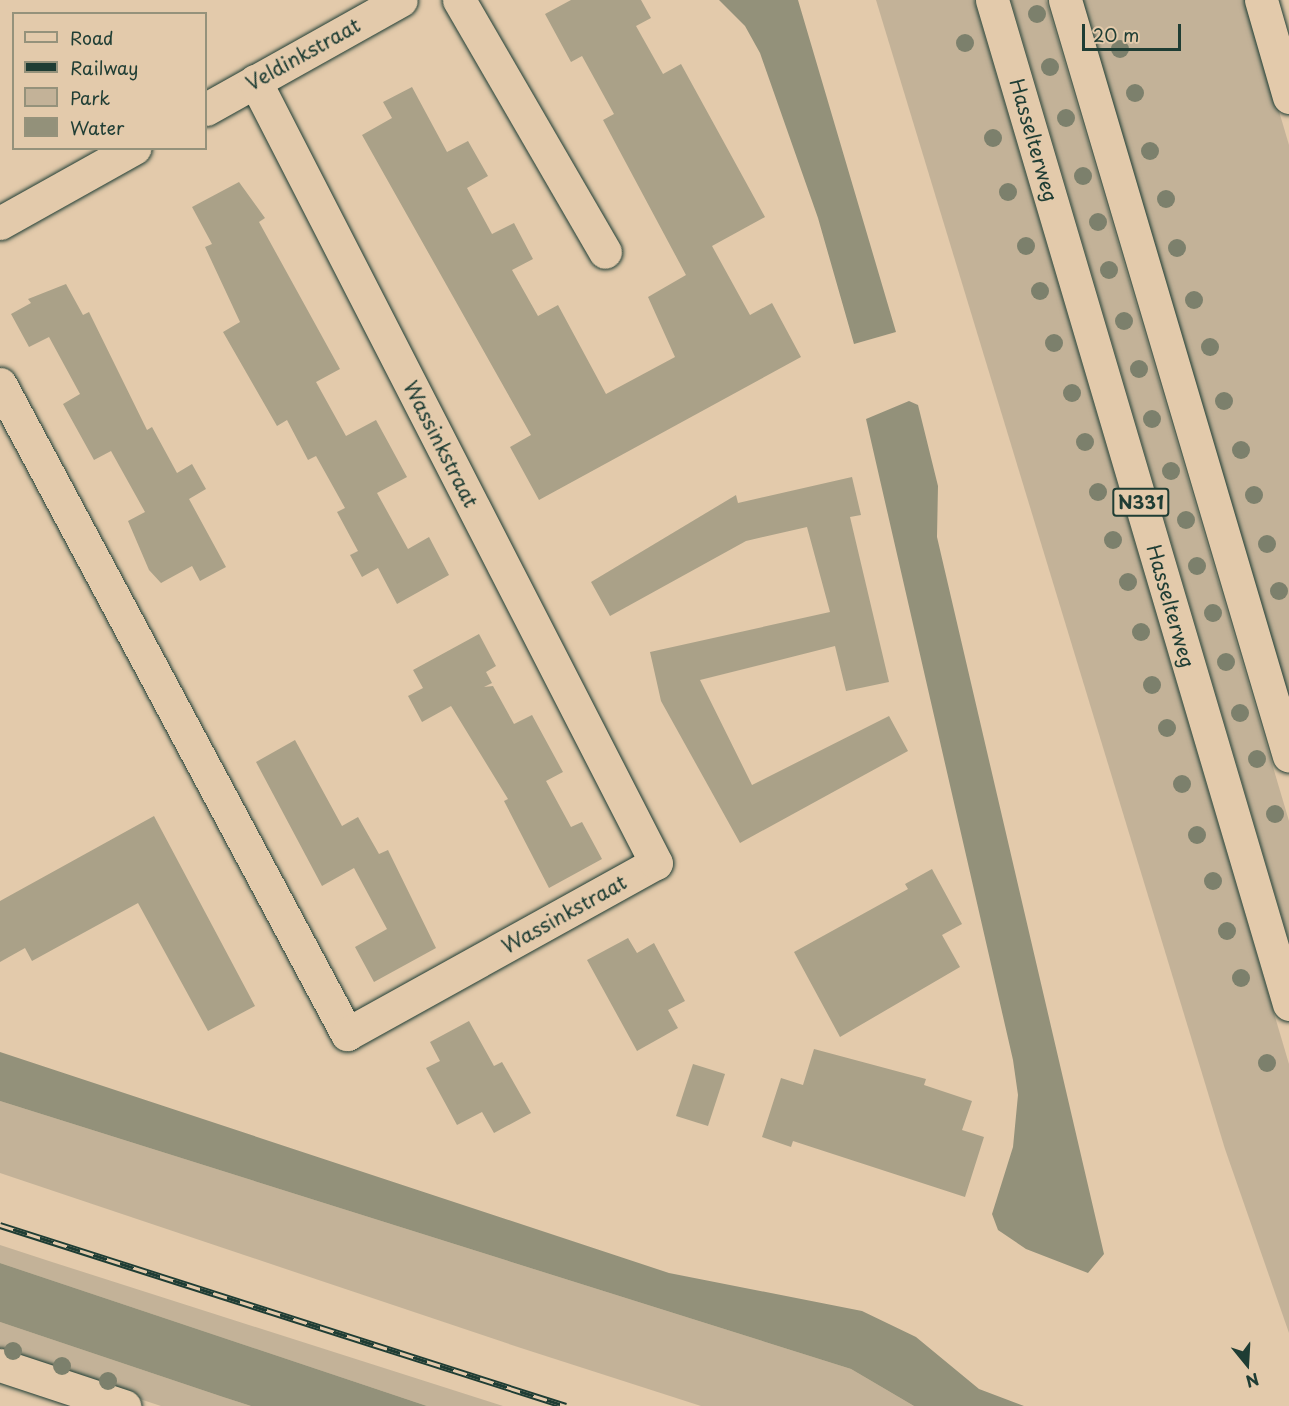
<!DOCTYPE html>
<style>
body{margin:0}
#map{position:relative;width:1289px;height:1406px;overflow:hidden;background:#e3caab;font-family:"Playpen Sans",sans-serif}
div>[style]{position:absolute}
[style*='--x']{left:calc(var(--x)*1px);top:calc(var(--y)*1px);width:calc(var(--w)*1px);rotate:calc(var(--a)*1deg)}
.green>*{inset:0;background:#c3b298}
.water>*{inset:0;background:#93917a}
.building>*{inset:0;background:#aaa188}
.roads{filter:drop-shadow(0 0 2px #1f3d34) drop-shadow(0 0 2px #1f3d34)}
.minor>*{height:33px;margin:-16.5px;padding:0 16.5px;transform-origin:16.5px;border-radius:16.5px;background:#e3caab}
.primary>*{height:33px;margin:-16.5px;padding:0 16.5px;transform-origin:16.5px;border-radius:16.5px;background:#e3caab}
.rail>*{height:7px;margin-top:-3.5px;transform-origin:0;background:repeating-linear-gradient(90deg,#e3caab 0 14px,#1f3d34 0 28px);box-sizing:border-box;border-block:2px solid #1f3d34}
.trees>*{width:18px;height:18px;margin:-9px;border-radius:50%;background:#7c806c}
span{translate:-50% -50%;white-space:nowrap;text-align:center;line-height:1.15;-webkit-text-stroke:5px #e3caab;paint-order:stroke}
.shield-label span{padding:2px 4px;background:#e3caab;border:2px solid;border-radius:4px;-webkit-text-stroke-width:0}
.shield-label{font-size:18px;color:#1f3d34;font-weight:700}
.street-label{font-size:20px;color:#1f3d34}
.legend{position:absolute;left:12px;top:12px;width:195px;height:138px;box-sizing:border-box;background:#e3caab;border:2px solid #95927b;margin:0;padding:8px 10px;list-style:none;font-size:18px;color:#1f3d34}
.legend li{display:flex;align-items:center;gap:12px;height:30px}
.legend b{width:30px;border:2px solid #95927b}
.north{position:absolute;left:1217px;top:1334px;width:60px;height:60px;-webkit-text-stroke:4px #e3caab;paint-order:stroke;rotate:162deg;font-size:16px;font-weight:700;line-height:24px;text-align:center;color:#1f3d34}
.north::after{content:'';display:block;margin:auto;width:21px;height:27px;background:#1f3d34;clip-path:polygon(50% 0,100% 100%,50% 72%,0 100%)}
.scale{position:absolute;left:1082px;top:24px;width:99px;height:27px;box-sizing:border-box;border:3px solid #1f3d34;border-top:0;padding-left:8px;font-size:18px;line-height:21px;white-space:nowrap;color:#1f3d34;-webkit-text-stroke:4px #e3caab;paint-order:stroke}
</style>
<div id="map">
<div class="green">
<div style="clip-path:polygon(876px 0,974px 0,1289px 1064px,1289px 1333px,1225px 1149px)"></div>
<div style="clip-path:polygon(1011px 0,1046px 0,1289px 821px,1289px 941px)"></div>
<div style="clip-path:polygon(1082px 0,1246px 0,1289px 145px,1289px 699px)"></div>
<div style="clip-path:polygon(0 1101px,851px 1369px,914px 1406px,701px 1406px,524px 1349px,0 1173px)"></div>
<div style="clip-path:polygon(0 1245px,52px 1262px,503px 1406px,427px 1406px,0 1263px)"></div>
<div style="clip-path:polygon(0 1322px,223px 1397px,251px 1406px,161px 1406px,0 1353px)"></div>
</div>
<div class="water">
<div style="clip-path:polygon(719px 0,798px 0,896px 332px,854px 344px,818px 218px,760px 53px,745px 26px)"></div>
<div style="clip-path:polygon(909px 401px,918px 405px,938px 486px,937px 537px,1104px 1254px,1088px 1273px,1026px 1249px,998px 1230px,992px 1214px,1013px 1147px,1018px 1095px,1013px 1060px,866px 419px)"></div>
<div style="clip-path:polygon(0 1052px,669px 1273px,862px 1311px,916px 1337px,979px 1389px,1024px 1406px,914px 1406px,851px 1369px,0 1101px)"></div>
<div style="clip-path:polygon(0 1263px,427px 1406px,251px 1406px,223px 1397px,0 1322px)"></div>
</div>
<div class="building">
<div style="clip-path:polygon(571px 0,641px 0,651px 18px,636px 26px,663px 74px,681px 64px,765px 217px,712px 246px,750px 315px,772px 303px,801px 357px,539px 500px,510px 447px,531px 435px,362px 135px,392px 118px,383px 102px,412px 87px,447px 152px,468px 141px,488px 176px,467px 188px,492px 234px,514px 223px,533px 259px,512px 270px,538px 316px,558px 305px,606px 394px,675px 357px,648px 297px,686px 275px,603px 120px,614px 114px,582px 56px,571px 62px,545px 14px)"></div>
<div style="clip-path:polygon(239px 182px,265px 218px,259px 222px,340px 369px,316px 382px,346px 436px,376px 420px,407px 477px,377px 493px,408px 549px,429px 537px,449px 575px,397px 604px,378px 568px,362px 577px,350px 555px,358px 551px,337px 512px,345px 508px,316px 456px,308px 460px,287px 420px,277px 426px,223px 332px,240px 322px,205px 247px,212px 244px,192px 207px)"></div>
<div style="clip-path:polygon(66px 284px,83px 315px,89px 312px,147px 430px,152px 427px,177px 473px,192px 464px,206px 489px,189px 499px,226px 567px,200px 581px,192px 566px,161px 583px,149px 570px,128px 521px,145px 512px,111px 451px,94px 460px,63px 404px,80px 394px,49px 337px,29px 347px,11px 314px,31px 303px,28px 299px)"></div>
<div style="clip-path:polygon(852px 477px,861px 515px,850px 517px,889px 682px,846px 691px,835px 646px,700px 680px,752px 785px,889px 716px,908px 751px,740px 843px,661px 701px,650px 652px,830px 612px,807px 527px,746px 541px,610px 616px,591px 582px,736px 495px,738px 503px)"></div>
<div style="clip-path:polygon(479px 634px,496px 666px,486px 672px,492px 683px,484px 687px,493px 686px,514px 724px,532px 715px,563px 772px,546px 781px,571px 827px,582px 822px,602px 859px,549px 888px,504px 801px,508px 799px,451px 706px,422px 722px,408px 696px,423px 688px,413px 670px)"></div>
<div style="clip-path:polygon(295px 740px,342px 826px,358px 817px,379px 854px,388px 850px,436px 948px,374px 982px,355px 947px,387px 929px,354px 868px,322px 886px,256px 762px)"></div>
<div style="clip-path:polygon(154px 816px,255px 1006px,208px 1031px,138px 903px,32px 961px,25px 948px,0 962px,0 901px)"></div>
<div style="clip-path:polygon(932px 869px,962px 924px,942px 935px,960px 967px,840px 1037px,794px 952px,908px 889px,905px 884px)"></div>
<div style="clip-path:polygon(628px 938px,637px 953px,654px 943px,685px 1001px,668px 1010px,678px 1028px,637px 1051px,587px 960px)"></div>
<div style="clip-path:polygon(469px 1021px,494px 1066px,502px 1062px,531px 1113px,494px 1133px,482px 1112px,457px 1125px,426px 1068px,440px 1061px,430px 1042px)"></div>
<div style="clip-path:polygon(814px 1049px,926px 1079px,924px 1085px,972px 1101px,962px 1130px,984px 1137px,965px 1197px,793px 1141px,791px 1147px,762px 1137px,781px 1078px,803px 1085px)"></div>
<div style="clip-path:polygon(693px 1064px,725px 1074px,708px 1126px,676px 1116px)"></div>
</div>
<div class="roads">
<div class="minor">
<div style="--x:459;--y:0;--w:291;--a:59.9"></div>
<div style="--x:1261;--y:0;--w:101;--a:73.9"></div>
<div style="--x:206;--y:109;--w:223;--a:-29.2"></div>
<div style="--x:0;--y:223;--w:154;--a:-29.2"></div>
<div style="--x:0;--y:384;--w:737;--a:61.9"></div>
<div style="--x:347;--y:1034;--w:353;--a:-29"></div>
<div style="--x:656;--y:863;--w:879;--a:-117.15"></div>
<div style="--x:0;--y:1365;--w:131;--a:18.3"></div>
</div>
<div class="primary">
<div style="--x:992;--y:0;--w:1047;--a:73.52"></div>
<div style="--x:1065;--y:0;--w:788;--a:73.5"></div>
</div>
</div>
<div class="rail">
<div style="--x:0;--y:1225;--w:594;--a:17.73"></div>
</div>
<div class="trees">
<div style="left:1037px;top:14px"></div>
<div style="left:965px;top:43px"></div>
<div style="left:1120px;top:49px"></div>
<div style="left:1050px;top:67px"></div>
<div style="left:1135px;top:93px"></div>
<div style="left:1066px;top:118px"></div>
<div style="left:993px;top:138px"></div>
<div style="left:1150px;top:151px"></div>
<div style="left:1083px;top:176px"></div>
<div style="left:1008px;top:192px"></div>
<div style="left:1166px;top:199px"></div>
<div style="left:1098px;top:222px"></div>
<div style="left:1026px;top:246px"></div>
<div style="left:1177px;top:248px"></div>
<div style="left:1109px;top:270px"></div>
<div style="left:1040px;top:291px"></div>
<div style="left:1194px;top:300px"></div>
<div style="left:1124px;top:321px"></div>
<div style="left:1054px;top:343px"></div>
<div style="left:1210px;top:347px"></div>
<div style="left:1139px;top:369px"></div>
<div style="left:1072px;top:393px"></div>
<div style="left:1224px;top:401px"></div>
<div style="left:1152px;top:419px"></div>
<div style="left:1085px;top:442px"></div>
<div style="left:1241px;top:450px"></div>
<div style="left:1171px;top:471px"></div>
<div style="left:1098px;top:492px"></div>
<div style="left:1254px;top:495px"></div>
<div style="left:1186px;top:520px"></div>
<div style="left:1113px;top:540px"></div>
<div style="left:1267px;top:544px"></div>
<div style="left:1197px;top:566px"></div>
<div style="left:1128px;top:582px"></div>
<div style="left:1279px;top:591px"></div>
<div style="left:1213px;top:613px"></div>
<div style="left:1141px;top:632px"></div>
<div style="left:1226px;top:662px"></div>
<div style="left:1152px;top:685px"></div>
<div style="left:1240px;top:713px"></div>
<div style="left:1167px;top:728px"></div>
<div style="left:1257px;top:759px"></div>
<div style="left:1182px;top:784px"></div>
<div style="left:1275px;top:814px"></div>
<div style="left:1197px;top:835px"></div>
<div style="left:1213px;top:881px"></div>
<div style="left:1227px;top:931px"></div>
<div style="left:1241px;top:978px"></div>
<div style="left:1267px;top:1063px"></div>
<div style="left:13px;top:1351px"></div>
<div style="left:62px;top:1366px"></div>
<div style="left:108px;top:1381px"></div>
</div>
<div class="shield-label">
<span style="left:1141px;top:502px">N331</span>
</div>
<div class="street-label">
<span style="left:303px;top:54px;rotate:-29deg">Veldinkstraat</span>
<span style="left:1034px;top:140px;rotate:74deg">Hasselterweg</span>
<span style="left:441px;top:444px;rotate:63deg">Wassinkstraat</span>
<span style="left:1171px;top:606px;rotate:74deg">Hasselterweg</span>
<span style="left:564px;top:914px;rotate:-29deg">Wassinkstraat</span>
</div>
<ul class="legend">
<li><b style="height:8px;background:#e3caab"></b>Road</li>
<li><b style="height:8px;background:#1f3d34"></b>Railway</li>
<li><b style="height:16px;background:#c3b298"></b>Park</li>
<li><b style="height:16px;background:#93917a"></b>Water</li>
</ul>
<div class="north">N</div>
<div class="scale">20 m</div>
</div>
